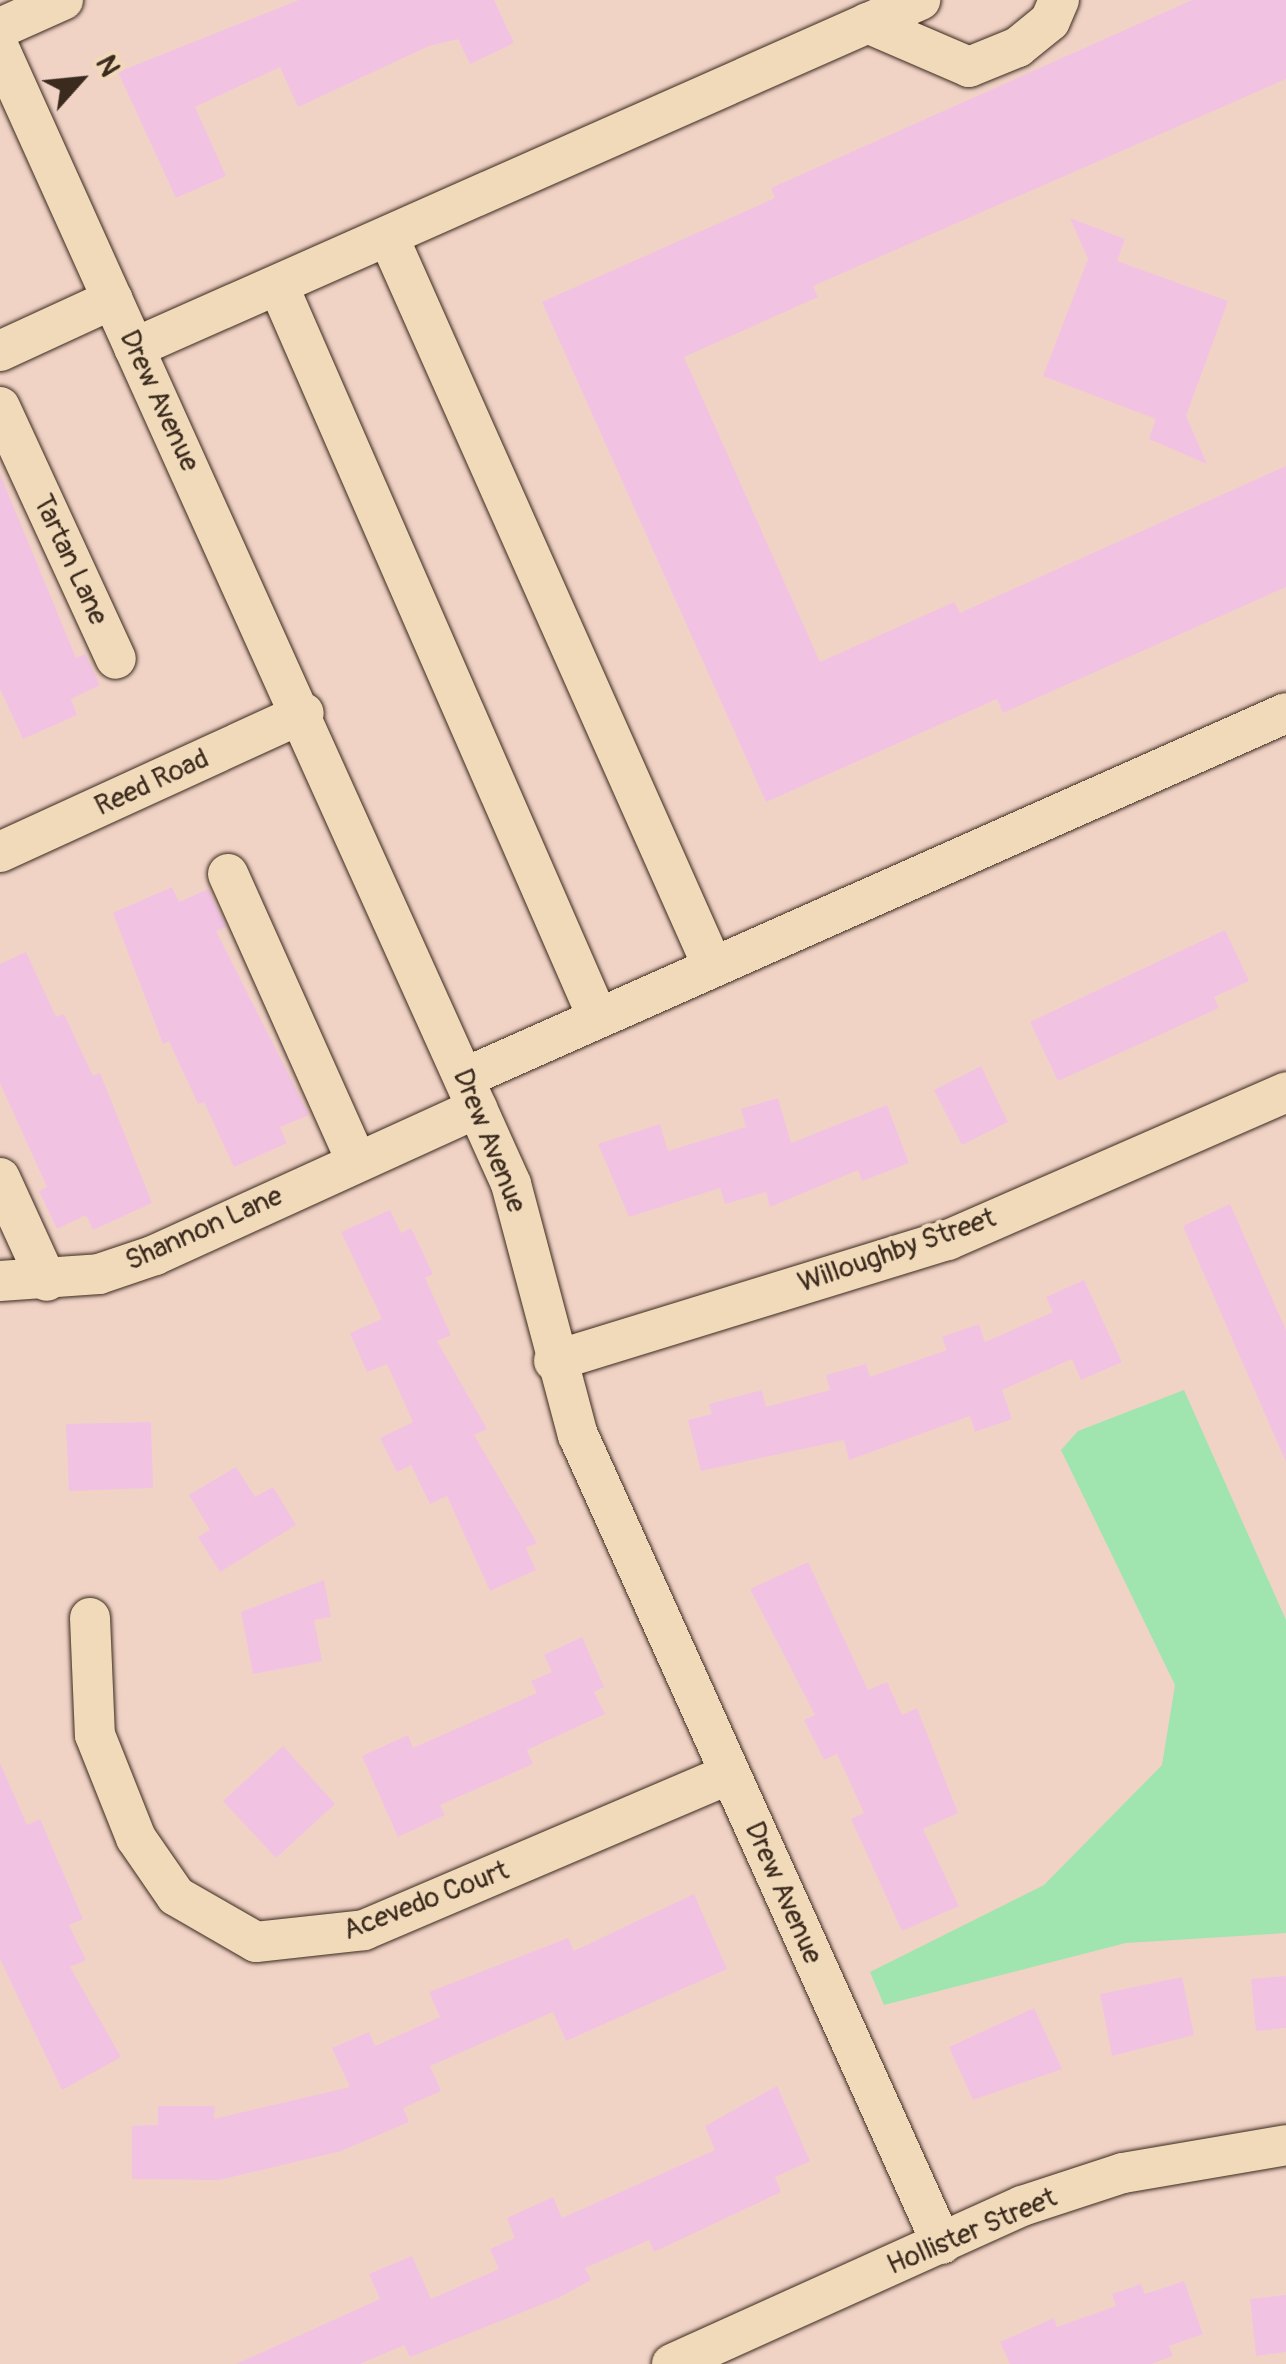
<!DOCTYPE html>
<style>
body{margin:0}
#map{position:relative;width:1286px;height:2364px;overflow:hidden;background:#f1d3c6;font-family:Pangolin,sans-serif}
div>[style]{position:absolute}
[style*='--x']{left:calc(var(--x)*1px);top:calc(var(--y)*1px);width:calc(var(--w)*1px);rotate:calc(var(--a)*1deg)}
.green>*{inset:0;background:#a0e4b0}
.building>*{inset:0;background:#f2c2e3}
.roads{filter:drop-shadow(0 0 2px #3b2a1e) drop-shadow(0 0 2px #3b2a1e)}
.minor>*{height:40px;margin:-20px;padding:0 20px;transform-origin:20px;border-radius:20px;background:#f0dab9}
span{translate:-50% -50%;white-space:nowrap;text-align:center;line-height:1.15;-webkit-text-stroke:8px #f0dab9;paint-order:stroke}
.street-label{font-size:28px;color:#3b2a1e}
.north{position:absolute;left:30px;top:30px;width:100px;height:100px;-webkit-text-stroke:8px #f0dab9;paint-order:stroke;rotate:63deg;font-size:28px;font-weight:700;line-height:40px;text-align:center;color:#3b2a1e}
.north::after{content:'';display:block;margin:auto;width:35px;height:45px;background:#3b2a1e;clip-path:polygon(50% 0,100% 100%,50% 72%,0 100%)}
</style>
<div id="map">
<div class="green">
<div style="clip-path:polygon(1184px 1390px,1286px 1620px,1286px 1933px,1126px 1943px,884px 2005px,870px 1972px,1044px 1885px,1162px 1765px,1175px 1685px,1061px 1450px,1078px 1431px)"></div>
</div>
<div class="building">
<div style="clip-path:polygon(299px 0,494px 0,514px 43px,470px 64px,458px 39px,429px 46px,298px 107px,280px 67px,195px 107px,226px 176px,176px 198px,118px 72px)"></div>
<div style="clip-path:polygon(1192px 0,1286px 0,1286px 79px,813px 286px,818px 297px,684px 357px,820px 662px,954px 602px,960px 613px,1286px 466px,1286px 587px,1003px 713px,997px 699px,766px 802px,542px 302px,775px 198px,771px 188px)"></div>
<div style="clip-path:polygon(1070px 218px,1125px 239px,1117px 261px,1228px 301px,1186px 416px,1207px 464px,1149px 439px,1156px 419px,1043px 376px,1088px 259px)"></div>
<div style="clip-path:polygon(0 474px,76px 658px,85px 654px,100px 685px,71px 699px,77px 715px,23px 739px,0 689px)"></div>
<div style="clip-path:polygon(172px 887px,179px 902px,208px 889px,226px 927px,216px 931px,309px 1115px,280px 1127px,287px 1143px,234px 1167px,204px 1102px,198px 1104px,169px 1041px,163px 1044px,113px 913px)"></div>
<div style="clip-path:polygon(1225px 930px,1249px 981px,1214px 997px,1219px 1008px,1058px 1081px,1030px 1022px)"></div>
<div style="clip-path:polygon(26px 952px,56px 1017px,64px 1014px,93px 1076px,100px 1073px,152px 1203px,93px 1230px,86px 1215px,57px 1229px,39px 1191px,47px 1187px,0 1083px,0 964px)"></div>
<div style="clip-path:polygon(981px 1066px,1008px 1122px,962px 1145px,934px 1090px)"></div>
<div style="clip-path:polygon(778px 1098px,791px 1143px,887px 1105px,909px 1163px,862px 1181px,858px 1170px,770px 1207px,766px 1192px,725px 1204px,720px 1188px,629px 1217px,598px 1144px,660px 1124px,668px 1151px,746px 1127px,741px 1109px)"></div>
<div style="clip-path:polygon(1230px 1204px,1286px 1330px,1286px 1462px,1183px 1226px)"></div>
<div style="clip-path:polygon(390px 1210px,401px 1233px,411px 1228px,433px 1274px,425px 1278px,451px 1335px,437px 1341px,487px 1429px,474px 1435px,537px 1543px,526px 1548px,536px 1570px,490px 1591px,447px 1496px,430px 1504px,411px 1465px,397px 1472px,380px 1438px,413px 1422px,387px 1364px,367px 1372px,350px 1333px,382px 1319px,341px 1232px)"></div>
<div style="clip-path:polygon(1084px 1280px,1122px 1362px,1081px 1380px,1072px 1359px,1002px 1390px,1012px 1419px,975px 1432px,970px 1416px,849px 1460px,844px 1440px,701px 1471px,688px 1420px,712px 1414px,709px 1404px,762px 1390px,766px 1407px,830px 1390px,826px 1375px,866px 1364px,870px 1377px,947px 1350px,942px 1337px,979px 1324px,985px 1342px,1053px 1312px,1046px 1297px)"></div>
<div style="clip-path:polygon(151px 1422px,153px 1488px,69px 1491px,66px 1424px)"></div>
<div style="clip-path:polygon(236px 1467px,255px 1497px,273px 1487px,296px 1525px,220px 1572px,198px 1537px,210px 1530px,189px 1495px)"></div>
<div style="clip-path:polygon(808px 1562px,868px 1690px,887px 1682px,902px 1715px,917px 1708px,958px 1813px,923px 1829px,959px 1906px,902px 1931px,851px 1819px,864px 1813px,837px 1754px,824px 1760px,804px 1720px,815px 1715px,750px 1589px)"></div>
<div style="clip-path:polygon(324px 1580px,331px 1617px,314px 1620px,322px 1661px,253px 1674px,241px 1612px)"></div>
<div style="clip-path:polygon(582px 1637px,604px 1687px,594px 1692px,605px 1714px,527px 1750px,533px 1764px,440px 1805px,445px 1815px,398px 1837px,362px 1756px,408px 1735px,413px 1748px,537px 1693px,531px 1681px,552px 1672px,544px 1655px)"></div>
<div style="clip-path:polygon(283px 1746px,335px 1804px,276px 1858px,223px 1801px)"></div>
<div style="clip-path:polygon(0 1763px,27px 1825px,40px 1819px,83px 1919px,69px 1925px,86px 1960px,70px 1967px,121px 2057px,62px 2090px,0 1959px)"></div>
<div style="clip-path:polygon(694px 1894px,727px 1969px,566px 2041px,553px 2012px,430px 2066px,441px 2091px,403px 2108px,409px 2122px,341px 2151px,219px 2180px,132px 2179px,132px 2126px,158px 2125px,158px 2106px,215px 2106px,214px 2119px,350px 2087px,332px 2048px,369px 2032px,375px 2046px,440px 2017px,429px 1992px,568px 1938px,574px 1951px)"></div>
<div style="clip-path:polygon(1286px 1976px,1286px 2028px,1256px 2031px,1251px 1979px)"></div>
<div style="clip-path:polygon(1182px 1977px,1194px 2035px,1112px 2056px,1100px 1994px)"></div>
<div style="clip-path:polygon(1034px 2008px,1062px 2069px,973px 2100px,949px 2047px)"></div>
<div style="clip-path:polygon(777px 2086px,810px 2161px,775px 2177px,781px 2192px,654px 2252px,649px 2240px,585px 2268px,591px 2280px,558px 2298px,410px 2357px,404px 2345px,360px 2364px,236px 2364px,380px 2299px,369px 2274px,412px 2256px,431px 2299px,499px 2269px,490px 2249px,515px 2238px,507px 2218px,553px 2197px,562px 2218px,715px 2150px,705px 2126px)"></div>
<div style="clip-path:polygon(1184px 2281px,1203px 2334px,1169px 2346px,1173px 2356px,1151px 2364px,1010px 2364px,1000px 2342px,1054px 2318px,1057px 2327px,1116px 2306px,1112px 2294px,1141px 2284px,1145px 2294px)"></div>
<div style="clip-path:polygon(1286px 2295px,1286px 2352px,1256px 2356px,1250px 2299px)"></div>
</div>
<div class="roads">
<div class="minor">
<div style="--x:867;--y:23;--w:111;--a:23.3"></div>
<div style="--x:969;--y:67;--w:53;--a:-22.2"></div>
<div style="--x:1018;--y:47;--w:41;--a:-39.1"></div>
<div style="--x:1050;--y:21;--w:23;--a:-67"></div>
<div style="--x:0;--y:28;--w:69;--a:-24"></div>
<div style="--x:0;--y:50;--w:1244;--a:65.74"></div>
<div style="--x:511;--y:1184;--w:260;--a:75.1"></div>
<div style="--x:578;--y:1435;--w:887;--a:65.78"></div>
<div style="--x:388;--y:236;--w:800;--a:66.03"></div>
<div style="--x:278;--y:285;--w:800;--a:66.42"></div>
<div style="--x:134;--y:348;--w:860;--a:-23.88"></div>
<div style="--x:0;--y:351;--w:124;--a:-24.7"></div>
<div style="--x:0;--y:407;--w:277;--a:65.3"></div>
<div style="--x:0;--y:852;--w:334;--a:-24.6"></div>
<div style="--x:228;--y:874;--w:313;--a:65.9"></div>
<div style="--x:464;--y:1078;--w:899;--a:-23.94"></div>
<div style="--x:0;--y:1178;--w:113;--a:65.5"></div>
<div style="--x:0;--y:1281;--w:99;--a:-4"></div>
<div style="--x:99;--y:1274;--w:59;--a:-18.7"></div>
<div style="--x:155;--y:1255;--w:354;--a:-24.5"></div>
<div style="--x:554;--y:1361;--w:412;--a:-17.1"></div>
<div style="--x:948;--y:1240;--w:369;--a:-23.6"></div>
<div style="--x:90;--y:1618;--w:117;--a:87.6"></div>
<div style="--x:95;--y:1735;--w:111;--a:68.3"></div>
<div style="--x:136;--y:1838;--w:70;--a:55.4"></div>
<div style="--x:176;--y:1896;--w:92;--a:29.9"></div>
<div style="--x:256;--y:1942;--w:109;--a:-6.3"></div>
<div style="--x:364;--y:1930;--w:397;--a:-23.1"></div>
<div style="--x:672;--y:2364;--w:384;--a:-24.3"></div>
<div style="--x:1022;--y:2206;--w:106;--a:-18.1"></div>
<div style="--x:1123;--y:2173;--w:165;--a:-9.7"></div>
</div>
</div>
<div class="street-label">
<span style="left:159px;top:401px;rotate:65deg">Drew Avenue</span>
<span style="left:70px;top:560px;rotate:65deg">Tartan Lane</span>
<span style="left:152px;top:783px;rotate:-25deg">Reed Road</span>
<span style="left:489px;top:1141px;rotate:68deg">Drew Avenue</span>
<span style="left:204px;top:1229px;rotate:-24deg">Shannon Lane</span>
<span style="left:897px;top:1251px;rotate:-19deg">Willoughby Street</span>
<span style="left:783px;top:1893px;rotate:66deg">Drew Avenue</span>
<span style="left:426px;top:1901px;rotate:-21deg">Acevedo Court</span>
<span style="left:972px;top:2232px;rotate:-23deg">Hollister Street</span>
</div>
<div class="north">N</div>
</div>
